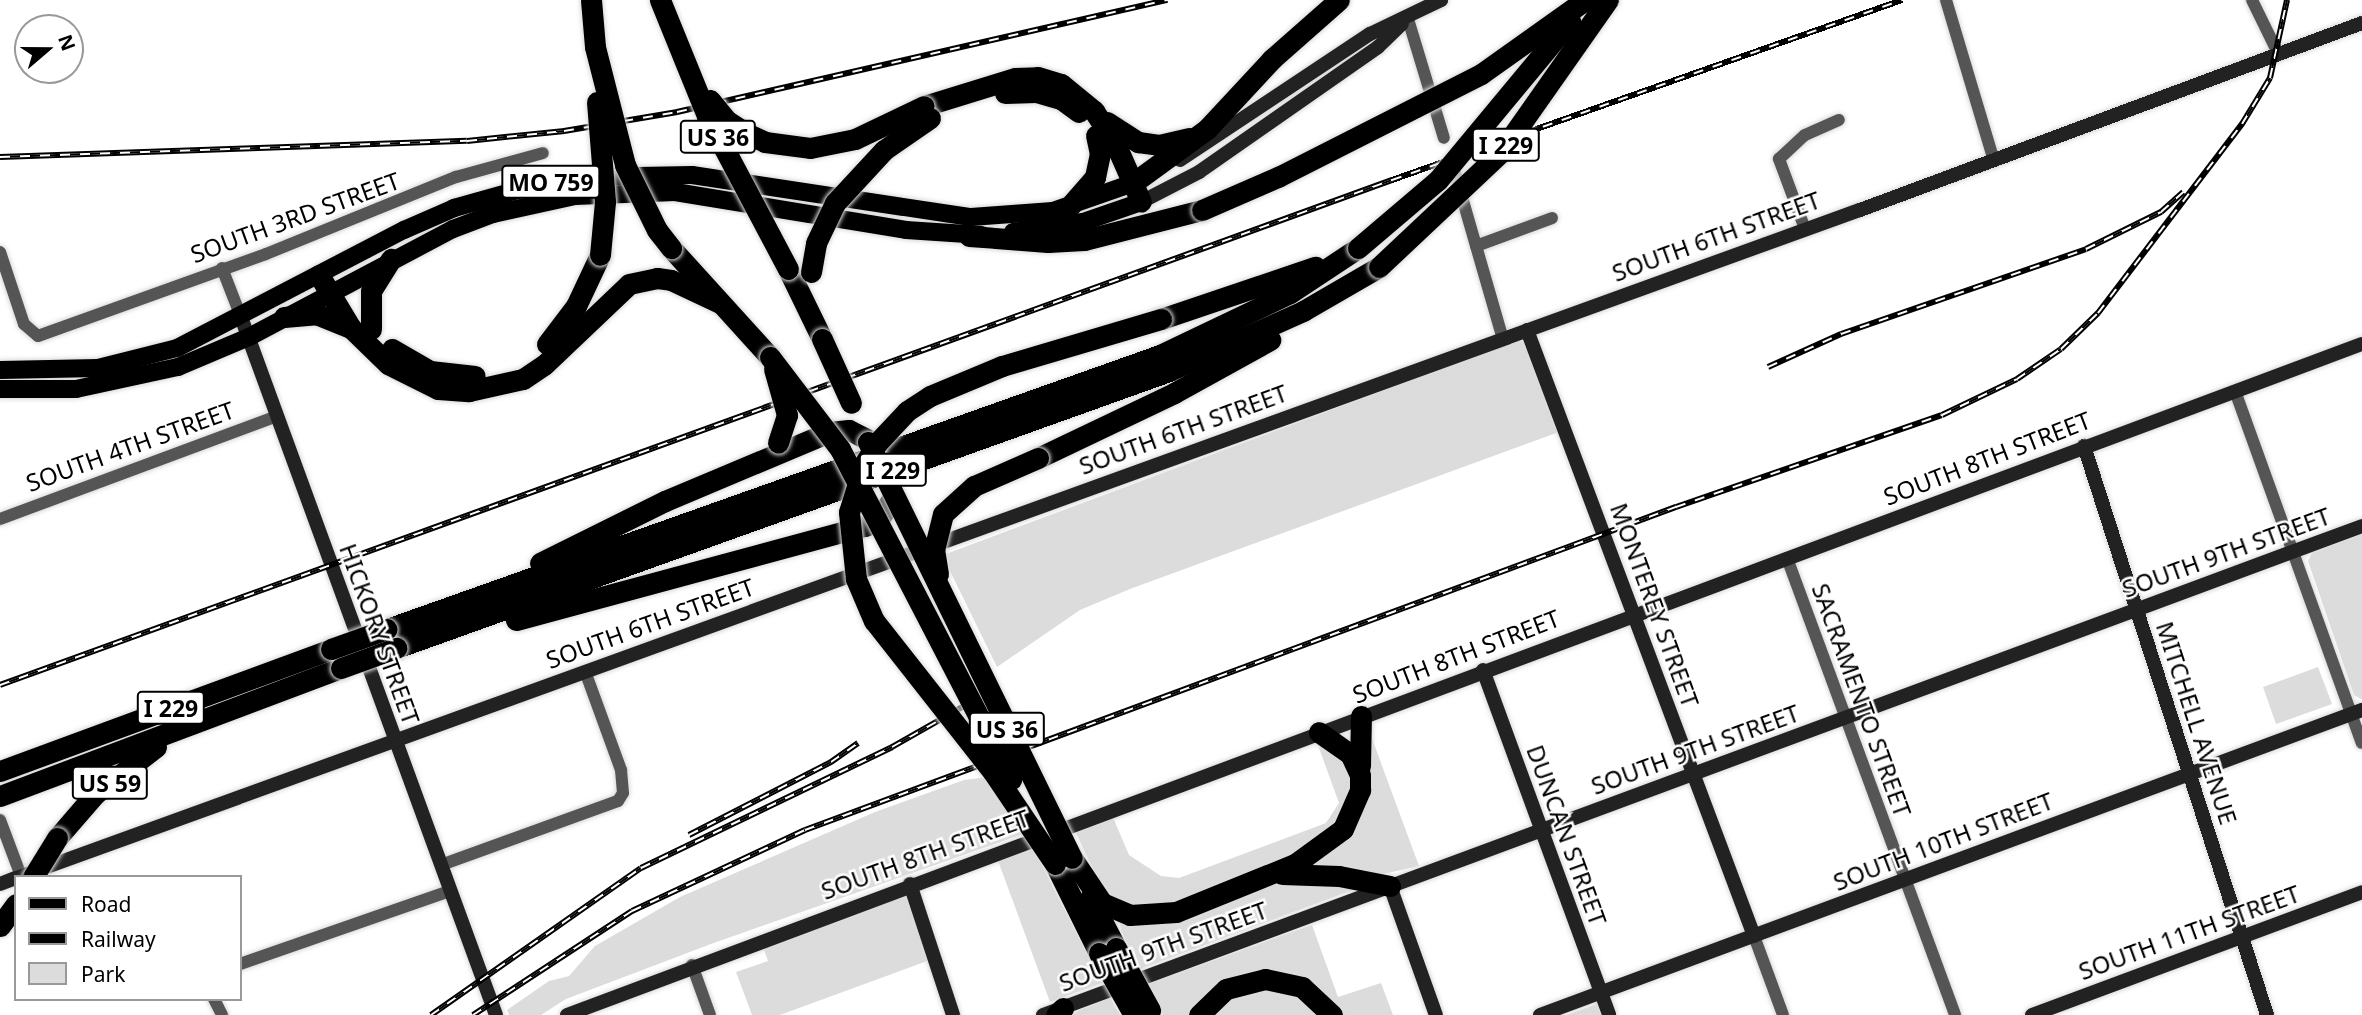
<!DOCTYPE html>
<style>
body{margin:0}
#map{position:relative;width:2362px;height:1015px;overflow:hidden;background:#fff;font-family:"Noto Sans",sans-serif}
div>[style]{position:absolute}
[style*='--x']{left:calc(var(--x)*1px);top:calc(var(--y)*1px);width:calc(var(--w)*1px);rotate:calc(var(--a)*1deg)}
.green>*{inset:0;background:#dcdcdc}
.roads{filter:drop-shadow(0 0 2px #dbdbdb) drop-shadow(0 0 2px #dbdbdb)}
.street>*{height:12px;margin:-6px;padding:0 6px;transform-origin:6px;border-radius:6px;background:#555}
.secondary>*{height:14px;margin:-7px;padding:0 7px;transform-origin:7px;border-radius:7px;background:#222}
.primary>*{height:18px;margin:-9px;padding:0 9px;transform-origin:9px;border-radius:9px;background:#000}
.highway>*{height:21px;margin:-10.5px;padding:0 10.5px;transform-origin:10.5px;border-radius:10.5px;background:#000}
.rail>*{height:6px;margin-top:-3px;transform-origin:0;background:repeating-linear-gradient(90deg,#fff 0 10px,#000 0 20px);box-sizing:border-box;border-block:2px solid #000}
.bridges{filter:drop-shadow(0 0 2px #dbdbdb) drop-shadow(0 0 2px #dbdbdb)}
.highway-bridge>*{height:21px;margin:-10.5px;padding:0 10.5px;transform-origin:10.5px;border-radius:10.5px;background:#000}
span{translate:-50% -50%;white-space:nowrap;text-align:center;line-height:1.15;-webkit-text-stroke:5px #fff;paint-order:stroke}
.shield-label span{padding:2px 5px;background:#fff;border:2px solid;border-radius:5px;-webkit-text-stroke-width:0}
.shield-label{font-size:23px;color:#000;font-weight:700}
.street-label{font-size:24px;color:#000}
.legend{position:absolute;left:14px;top:875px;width:228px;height:126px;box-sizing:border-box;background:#fff;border:2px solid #999;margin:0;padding:9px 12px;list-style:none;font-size:21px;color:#000}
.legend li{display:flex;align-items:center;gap:14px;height:35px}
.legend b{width:35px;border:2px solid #999}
.north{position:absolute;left:14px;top:14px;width:70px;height:70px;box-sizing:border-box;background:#fff;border:2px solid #999;border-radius:50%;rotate:70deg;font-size:19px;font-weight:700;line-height:28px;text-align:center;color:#000}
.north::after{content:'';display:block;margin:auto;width:24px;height:32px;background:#000;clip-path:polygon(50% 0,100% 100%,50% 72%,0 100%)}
</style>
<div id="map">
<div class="green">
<div style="clip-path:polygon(1516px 341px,1523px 342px,1527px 349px,1559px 432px,1130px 589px,1080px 610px,997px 667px,949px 569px,946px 554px)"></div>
<div style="clip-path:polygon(2362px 534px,2362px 699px,2361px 699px,2354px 695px,2308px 561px,2312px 553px)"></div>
<div style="clip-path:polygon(2318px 667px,2332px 704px,2276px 724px,2263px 687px)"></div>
<div style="clip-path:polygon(1367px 725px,1419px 866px,1383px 874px,1296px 868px,1350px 832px)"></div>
<div style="clip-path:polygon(1322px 744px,1354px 770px,1346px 815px,1305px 853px,1162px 906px,1121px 906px,1102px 888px,1074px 829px,1112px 815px,1129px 855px,1161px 876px,1179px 878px,1326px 823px,1339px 803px,1319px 748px)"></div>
<div style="clip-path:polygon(995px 776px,1026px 833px,711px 944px,566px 999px,541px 1015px,509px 1015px,507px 1010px,549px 981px,569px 976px,595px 946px,680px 897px,875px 812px,964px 780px)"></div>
<div style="clip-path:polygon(1032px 846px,1102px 983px,1050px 1002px,997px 858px)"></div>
<div style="clip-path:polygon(1285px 879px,1358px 888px,1140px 969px,1121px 930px,1119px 918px)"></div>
<div style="clip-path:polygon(901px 893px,908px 896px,930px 960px,780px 1015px,752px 1015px,736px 972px,768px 961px,762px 944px)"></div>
<div style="clip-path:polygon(1312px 925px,1338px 997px,1381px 983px,1393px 1015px,1339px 1015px,1273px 973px,1195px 1015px,1163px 1015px,1148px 984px)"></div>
<div style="clip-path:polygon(1243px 988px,1297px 990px,1326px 1015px,1209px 1015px)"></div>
<div style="clip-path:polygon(1110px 998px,1120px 1015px,1072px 1015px,1080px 1010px)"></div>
<div style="clip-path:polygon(1597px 1004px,1601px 1015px,1567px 1015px)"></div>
</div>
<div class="roads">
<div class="street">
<div style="--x:1946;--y:0;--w:168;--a:73.4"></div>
<div style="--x:2252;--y:0;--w:59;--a:63.9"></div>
<div style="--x:1408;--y:19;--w:124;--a:73.2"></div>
<div style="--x:1455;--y:173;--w:173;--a:73.9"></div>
<div style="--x:1805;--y:229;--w:75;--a:-110.4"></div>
<div style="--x:1779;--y:159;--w:35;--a:-43"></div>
<div style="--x:1805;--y:135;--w:37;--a:-24"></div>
<div style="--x:1476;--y:246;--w:81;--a:-20.2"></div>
<div style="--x:0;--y:252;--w:76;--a:71.6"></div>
<div style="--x:24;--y:324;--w:18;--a:41"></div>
<div style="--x:38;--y:336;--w:242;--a:-19.8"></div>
<div style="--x:266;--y:254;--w:205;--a:-22.1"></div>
<div style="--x:456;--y:177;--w:90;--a:-15.4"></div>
<div style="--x:222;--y:268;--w:53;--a:68.8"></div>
<div style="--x:2235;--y:391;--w:374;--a:70.2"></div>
<div style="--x:0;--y:519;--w:293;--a:-20.4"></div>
<div style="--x:1787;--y:558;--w:487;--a:69.8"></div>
<div style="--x:0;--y:820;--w:60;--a:69.4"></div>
<div style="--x:441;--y:865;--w:188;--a:-19.9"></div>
<div style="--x:618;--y:801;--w:9;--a:-58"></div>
<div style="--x:623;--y:793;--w:23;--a:-95"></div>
<div style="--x:621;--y:770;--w:105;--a:-110"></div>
<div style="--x:1754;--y:936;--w:84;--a:69.8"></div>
<div style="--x:240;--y:964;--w:222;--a:-19.2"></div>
<div style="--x:692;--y:965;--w:53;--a:70.2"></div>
<div style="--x:214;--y:999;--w:18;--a:63"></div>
</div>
<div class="secondary">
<div style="--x:1180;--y:160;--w:228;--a:-33.6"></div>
<div style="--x:1370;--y:34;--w:79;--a:-25.6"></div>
<div style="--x:1141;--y:202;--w:65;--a:-27.3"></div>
<div style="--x:1199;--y:172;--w:218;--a:-34.9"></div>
<div style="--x:1378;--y:47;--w:33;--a:-44"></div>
<div style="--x:241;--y:317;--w:743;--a:69.93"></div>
<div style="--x:1527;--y:330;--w:647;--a:69.46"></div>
<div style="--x:2084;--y:446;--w:598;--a:72.17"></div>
<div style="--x:1483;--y:670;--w:367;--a:69.9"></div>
<div style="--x:19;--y:877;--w:1958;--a:-19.92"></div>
<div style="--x:1860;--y:210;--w:536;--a:-20.43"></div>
<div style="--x:0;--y:884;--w:17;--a:-21"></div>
<div style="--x:910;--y:884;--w:138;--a:71.8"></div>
<div style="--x:1390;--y:886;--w:137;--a:70.4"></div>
<div style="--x:567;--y:1015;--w:1916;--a:-20.5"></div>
<div style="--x:1043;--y:1015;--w:1407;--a:-20.34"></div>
<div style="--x:1540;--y:1015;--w:877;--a:-20.36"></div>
<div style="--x:2032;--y:1015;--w:352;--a:-20.4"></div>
</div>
<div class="primary">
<div style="--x:1013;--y:232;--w:71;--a:-8.1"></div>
<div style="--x:1083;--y:222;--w:61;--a:-19"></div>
<div style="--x:0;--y:370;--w:98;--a:-1.2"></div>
<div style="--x:98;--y:368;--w:81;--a:-14.2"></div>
<div style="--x:177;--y:348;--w:256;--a:-27.5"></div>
<div style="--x:404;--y:230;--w:55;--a:-23.7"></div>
<div style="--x:454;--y:208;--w:88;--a:-15.8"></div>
<div style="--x:539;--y:184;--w:46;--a:-8.8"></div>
<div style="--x:584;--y:177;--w:108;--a:-1.1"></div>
<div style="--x:692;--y:175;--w:282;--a:8.6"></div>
<div style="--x:971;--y:217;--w:82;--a:-4.2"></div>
<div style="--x:1053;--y:211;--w:85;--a:-19.3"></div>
<div style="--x:0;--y:389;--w:76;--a:0"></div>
<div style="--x:76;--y:389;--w:104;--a:-12.2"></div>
<div style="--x:178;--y:367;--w:77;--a:-22.9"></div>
<div style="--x:249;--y:337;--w:231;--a:-27.9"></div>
<div style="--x:453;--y:229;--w:43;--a:-20.6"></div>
<div style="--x:493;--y:214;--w:84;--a:-12.4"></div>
<div style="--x:575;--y:196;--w:100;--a:-2.3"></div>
<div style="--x:675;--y:192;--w:234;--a:9.3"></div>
<div style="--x:906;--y:230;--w:76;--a:3.8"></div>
</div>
<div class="highway">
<div style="--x:1005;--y:93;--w:31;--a:-2"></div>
<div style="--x:1036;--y:92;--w:26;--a:16"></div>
<div style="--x:1061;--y:99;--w:22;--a:36"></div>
<div style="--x:924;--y:106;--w:95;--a:-17.1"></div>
<div style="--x:1015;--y:78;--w:23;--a:-2"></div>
<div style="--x:1038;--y:77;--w:24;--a:17"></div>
<div style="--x:1061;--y:84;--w:43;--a:39.3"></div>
<div style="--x:1094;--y:111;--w:38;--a:57"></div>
<div style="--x:1115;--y:143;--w:64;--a:66.2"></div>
<div style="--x:1107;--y:122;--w:37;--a:33"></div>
<div style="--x:1138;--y:142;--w:21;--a:8"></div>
<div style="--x:1159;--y:145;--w:31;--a:-13"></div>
<div style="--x:1133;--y:183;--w:92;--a:-36.1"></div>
<div style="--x:1207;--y:129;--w:96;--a:-47.1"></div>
<div style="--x:1272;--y:59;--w:89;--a:-41.4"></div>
<div style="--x:1069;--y:207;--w:40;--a:-49"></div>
<div style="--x:1095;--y:177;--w:24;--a:-78"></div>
<div style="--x:1100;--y:154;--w:19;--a:-102"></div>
<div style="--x:969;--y:236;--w:79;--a:4.3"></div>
<div style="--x:1048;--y:242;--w:36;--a:-3"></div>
<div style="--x:1084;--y:240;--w:122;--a:-14.3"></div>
<div style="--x:671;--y:248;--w:147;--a:47.8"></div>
<div style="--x:788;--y:269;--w:78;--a:64.1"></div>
<div style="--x:319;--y:275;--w:62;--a:58.9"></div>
<div style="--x:351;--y:328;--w:52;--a:44.2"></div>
<div style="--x:388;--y:364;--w:56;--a:26.6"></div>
<div style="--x:438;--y:389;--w:31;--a:4"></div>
<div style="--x:469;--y:391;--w:55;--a:-12.5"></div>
<div style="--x:523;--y:379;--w:25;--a:-34"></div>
<div style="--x:544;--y:365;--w:117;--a:-43.6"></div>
<div style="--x:629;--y:284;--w:29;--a:-12"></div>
<div style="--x:657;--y:278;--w:14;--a:8"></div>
<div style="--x:671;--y:280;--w:54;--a:25.1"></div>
<div style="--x:284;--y:317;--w:32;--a:-5"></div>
<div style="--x:316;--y:314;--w:38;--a:22"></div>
<div style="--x:1161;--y:319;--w:163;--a:-18.7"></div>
<div style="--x:371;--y:329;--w:38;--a:-90"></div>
<div style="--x:371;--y:291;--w:38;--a:-58"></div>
<div style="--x:547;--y:344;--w:48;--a:-52.7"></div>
<div style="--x:576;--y:306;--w:56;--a:-64.8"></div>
<div style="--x:392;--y:349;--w:44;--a:30.1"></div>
<div style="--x:430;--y:371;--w:45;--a:6.3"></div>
<div style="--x:1038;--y:458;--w:151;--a:-25.5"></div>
<div style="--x:1174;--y:393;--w:110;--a:-28.9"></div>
<div style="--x:540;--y:563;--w:140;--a:-26.4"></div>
<div style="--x:665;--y:501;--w:178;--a:-22.8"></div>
<div style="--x:829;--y:432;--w:20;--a:-6"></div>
<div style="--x:849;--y:430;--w:20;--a:27"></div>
<div style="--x:516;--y:620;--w:361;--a:-15.1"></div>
<div style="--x:865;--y:526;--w:14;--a:-21"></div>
<div style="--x:878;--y:521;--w:28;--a:-58"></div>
<div style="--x:387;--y:629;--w:820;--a:-19.52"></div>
<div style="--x:1160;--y:355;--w:144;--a:-25.5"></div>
<div style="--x:1290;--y:293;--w:82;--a:-33.5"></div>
<div style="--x:396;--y:648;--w:821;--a:-19.71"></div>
<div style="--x:1169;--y:371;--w:147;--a:-24.1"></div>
<div style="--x:1303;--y:311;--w:88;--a:-30.1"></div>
<div style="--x:1360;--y:766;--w:50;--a:-88.9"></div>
<div style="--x:0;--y:771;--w:353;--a:-20.2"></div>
<div style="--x:0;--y:796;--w:364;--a:-20.6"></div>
<div style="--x:57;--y:838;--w:58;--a:-49.2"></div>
<div style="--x:95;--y:794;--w:77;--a:-37.6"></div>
<div style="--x:1072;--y:858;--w:54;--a:56.3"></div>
<div style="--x:1102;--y:903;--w:30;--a:23"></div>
<div style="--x:1130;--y:915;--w:46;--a:-3.7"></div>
<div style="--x:1176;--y:912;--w:128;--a:-22"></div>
<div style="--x:1295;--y:864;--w:59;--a:-36.1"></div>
<div style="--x:1343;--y:829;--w:43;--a:-66.4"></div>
<div style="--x:1360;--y:790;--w:15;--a:-90"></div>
<div style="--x:1360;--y:775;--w:23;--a:-115"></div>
<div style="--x:1350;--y:754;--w:38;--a:-145"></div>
<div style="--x:1055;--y:864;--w:99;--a:63.7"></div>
<div style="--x:1282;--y:874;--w:57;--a:2"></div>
<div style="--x:1339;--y:876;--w:52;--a:11.1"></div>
<div style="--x:1090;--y:898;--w:56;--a:62.5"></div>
<div style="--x:0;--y:926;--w:27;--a:-54"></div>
<div style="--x:1056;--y:1015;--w:10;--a:-45"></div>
<div style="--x:1199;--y:1015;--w:37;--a:-44"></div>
<div style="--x:1226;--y:989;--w:40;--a:-14.4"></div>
<div style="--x:1265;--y:979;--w:38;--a:12"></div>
<div style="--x:1302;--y:987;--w:41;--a:43"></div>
</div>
</div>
<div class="rail">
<div style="--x:0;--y:157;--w:467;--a:-2"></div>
<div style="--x:467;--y:141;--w:98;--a:-5.9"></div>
<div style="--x:564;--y:131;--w:115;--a:-9.5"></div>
<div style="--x:677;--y:112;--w:503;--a:-12.88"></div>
<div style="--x:1768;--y:367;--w:80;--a:-24.3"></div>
<div style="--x:1841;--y:334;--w:259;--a:-19.1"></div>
<div style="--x:2086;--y:249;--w:84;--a:-26.3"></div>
<div style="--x:2161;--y:212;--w:30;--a:-42"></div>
<div style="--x:0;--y:685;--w:1481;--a:-19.94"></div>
<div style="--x:1392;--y:180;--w:541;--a:-19.44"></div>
<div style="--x:689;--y:835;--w:160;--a:-27.2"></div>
<div style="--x:831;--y:762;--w:33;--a:-35"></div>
<div style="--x:431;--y:1015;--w:256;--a:-35"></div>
<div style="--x:641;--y:868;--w:279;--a:-25.7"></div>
<div style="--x:892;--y:747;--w:85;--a:-29.6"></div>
<div style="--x:473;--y:1015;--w:190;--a:-33.2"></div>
<div style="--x:632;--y:911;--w:191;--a:-25.1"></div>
<div style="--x:805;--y:830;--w:929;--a:-20.35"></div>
<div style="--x:1676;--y:507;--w:281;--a:-19.1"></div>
<div style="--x:1942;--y:415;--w:83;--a:-25.6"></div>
<div style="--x:2017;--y:379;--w:53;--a:-34.3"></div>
<div style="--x:2061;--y:349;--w:52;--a:-44.2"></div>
<div style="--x:2098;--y:313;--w:238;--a:-52.7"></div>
<div style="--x:2242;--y:124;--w:54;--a:-58.7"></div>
<div style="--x:2270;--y:78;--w:80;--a:-77.7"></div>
</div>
<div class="bridges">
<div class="highway-bridge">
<div style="--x:591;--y:0;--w:47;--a:85.1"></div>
<div style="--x:595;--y:47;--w:122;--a:75.7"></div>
<div style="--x:625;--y:165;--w:72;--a:63.8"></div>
<div style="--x:657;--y:230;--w:23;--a:52"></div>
<div style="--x:660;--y:0;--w:125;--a:67.9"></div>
<div style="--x:707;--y:116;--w:173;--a:62.1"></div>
<div style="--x:710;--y:100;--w:26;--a:51"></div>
<div style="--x:726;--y:120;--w:24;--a:33"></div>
<div style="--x:746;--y:133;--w:21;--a:25"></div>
<div style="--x:765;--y:142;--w:45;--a:7.6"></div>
<div style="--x:810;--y:148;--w:46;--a:-11.3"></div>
<div style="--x:855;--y:139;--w:76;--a:-25.6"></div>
<div style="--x:597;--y:102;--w:100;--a:85.4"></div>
<div style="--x:605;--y:202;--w:53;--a:95.4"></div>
<div style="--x:1202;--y:210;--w:83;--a:-23.5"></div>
<div style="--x:1278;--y:177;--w:228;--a:-26.9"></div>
<div style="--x:1481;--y:74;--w:128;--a:-35.4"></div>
<div style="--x:1358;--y:248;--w:105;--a:-40.4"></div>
<div style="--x:1438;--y:180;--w:207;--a:-50.3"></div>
<div style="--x:1379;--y:267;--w:168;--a:-43.3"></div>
<div style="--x:1501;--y:152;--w:186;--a:-54.9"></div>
<div style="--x:811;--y:272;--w:29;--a:-80"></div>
<div style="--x:816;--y:243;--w:44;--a:-64.6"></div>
<div style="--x:835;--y:203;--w:72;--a:-47.2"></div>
<div style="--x:884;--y:150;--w:56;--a:-34.8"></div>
<div style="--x:822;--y:339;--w:70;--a:65.6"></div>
<div style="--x:770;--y:357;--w:116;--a:52.7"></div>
<div style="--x:840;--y:449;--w:372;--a:62.6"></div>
<div style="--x:774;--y:369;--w:48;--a:74.2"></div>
<div style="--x:787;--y:415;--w:29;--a:108"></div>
<div style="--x:868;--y:442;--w:463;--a:63.9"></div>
<div style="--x:938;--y:574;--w:24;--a:-99"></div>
<div style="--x:934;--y:550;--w:37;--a:-76"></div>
<div style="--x:943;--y:514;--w:42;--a:-42.1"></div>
<div style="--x:974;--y:486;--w:70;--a:-23.6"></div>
<div style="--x:331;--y:649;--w:59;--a:-19.7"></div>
<div style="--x:341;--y:668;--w:59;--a:-20"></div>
<div style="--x:1055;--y:864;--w:111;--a:-124"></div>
<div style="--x:993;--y:772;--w:192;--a:-128.2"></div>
<div style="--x:874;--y:621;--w:46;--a:-113.2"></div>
<div style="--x:856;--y:579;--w:67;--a:-96"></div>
<div style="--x:849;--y:512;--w:50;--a:-72.6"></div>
<div style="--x:864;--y:464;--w:26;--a:-58"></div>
<div style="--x:878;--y:442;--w:42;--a:-46.9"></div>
<div style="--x:907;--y:411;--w:27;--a:-33"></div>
<div style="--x:930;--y:396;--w:78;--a:-22.6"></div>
<div style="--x:1002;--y:366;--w:166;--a:-16.5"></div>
<div style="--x:33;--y:877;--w:46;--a:-58.4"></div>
<div style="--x:1116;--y:948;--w:71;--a:61.3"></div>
<div style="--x:1099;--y:953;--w:71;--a:60.6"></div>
</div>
</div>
<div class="shield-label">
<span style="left:718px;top:137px">US 36</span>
<span style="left:1506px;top:145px">I 229</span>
<span style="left:551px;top:182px">MO 759</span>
<span style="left:893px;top:470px">I 229</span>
<span style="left:171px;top:708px">I 229</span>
<span style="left:1007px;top:729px">US 36</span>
<span style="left:110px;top:783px">US 59</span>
</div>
<div class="street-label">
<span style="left:295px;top:217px;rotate:-20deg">SOUTH 3RD STREET</span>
<span style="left:1716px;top:236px;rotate:-20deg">SOUTH 6TH STREET</span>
<span style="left:1183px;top:429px;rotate:-20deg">SOUTH 6TH STREET</span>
<span style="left:130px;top:446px;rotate:-20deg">SOUTH 4TH STREET</span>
<span style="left:1987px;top:458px;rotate:-21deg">SOUTH 8TH STREET</span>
<span style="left:2226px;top:552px;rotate:-20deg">SOUTH 9TH STREET</span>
<span style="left:1655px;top:605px;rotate:70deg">MONTEREY STREET</span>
<span style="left:650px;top:623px;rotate:-20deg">SOUTH 6TH STREET</span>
<span style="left:380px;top:634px;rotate:70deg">HICKORY STREET</span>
<span style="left:1456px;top:656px;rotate:-21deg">SOUTH 8TH STREET</span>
<span style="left:1862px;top:700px;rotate:70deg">SACRAMENTO STREET</span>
<span style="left:2197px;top:723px;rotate:72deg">MITCHELL AVENUE</span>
<span style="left:1695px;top:749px;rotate:-20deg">SOUTH 9TH STREET</span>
<span style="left:1567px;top:835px;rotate:70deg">DUNCAN STREET</span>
<span style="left:1943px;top:841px;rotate:-21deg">SOUTH 10TH STREET</span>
<span style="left:925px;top:854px;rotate:-20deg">SOUTH 8TH STREET</span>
<span style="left:2189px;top:932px;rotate:-20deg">SOUTH 11TH STREET</span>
<span style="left:1163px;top:946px;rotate:-20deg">SOUTH 9TH STREET</span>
</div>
<ul class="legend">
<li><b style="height:9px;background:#000"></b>Road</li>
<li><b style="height:9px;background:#000"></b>Railway</li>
<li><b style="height:19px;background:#dcdcdc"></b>Park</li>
</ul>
<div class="north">N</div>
</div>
